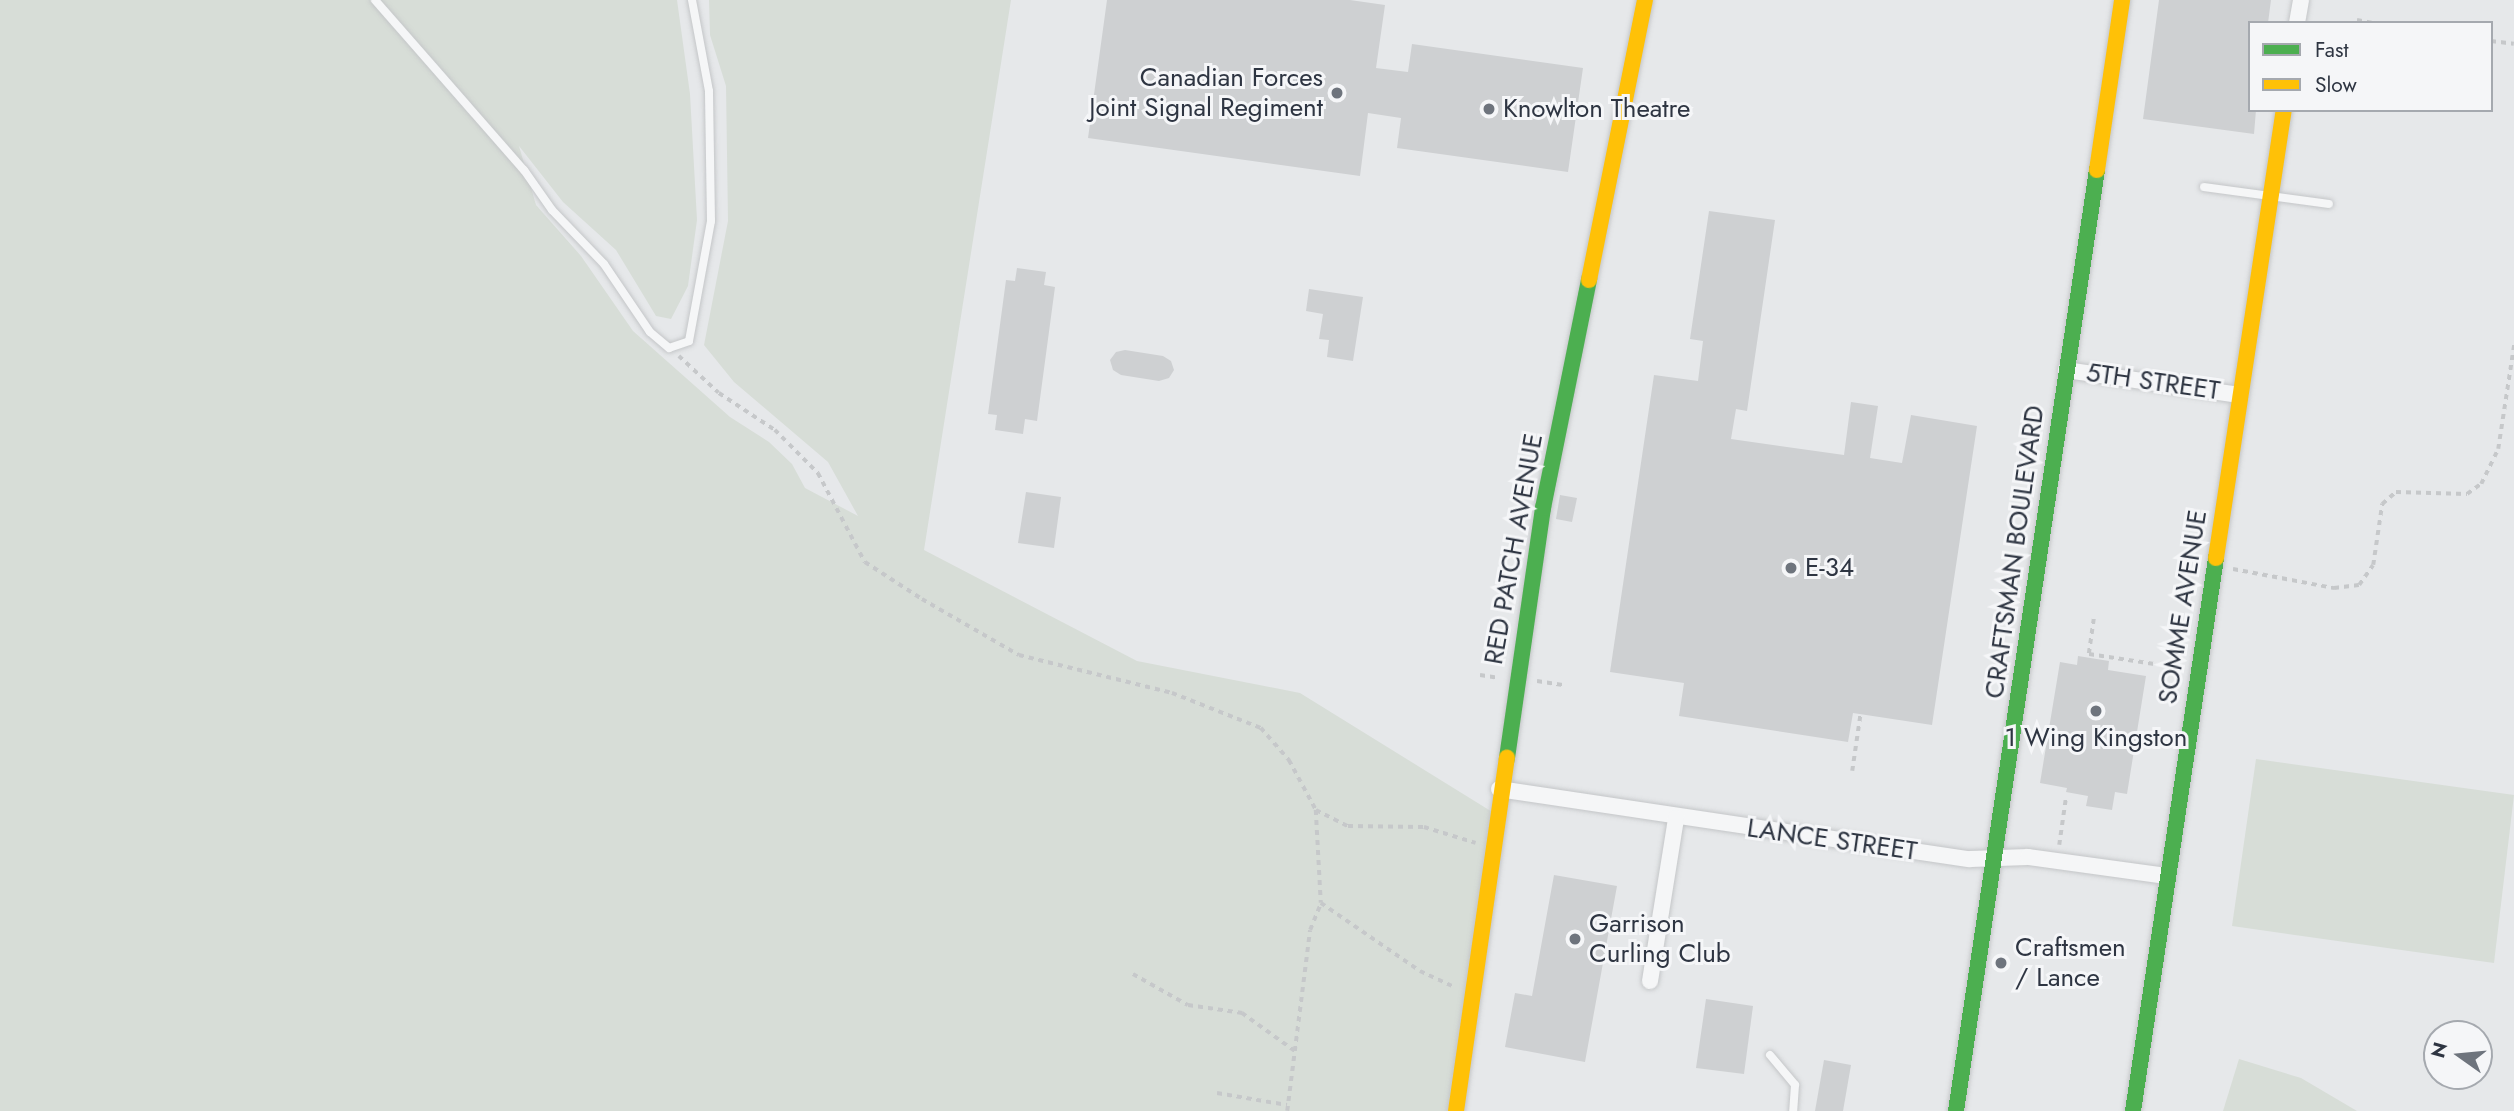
<!DOCTYPE html>
<style>
body{margin:0}
#map{position:relative;width:2514px;height:1111px;overflow:hidden;background:#e6e8ea;font-family:Jost,sans-serif}
div>[style]{position:absolute}
[style*='--x']{left:calc(var(--x)*1px);top:calc(var(--y)*1px);width:calc(var(--w)*1px);rotate:calc(var(--a)*1deg)}
.green>*{inset:0;background:#d7ddd7}
.building>*{inset:0;background:#ced0d2}
.path>*{height:3.5px;margin-top:-1.75px;transform-origin:0;background:repeating-linear-gradient(90deg,#c6c8ca 0 5px,transparent 0 10px)}
.roads{filter:drop-shadow(0 0 2px #c4c6c8) drop-shadow(0 0 2px #c4c6c8)}
.lane>*{height:8px;margin:-4px;padding:0 4px;transform-origin:4px;border-radius:4px;background:#f5f6f7}
.street>*{height:16px;margin:-8px;padding:0 8px;transform-origin:8px;border-radius:8px;background:#f5f6f7}
.fast>*{height:16px;margin:-8px;padding:0 8px;transform-origin:8px;border-radius:8px;background:#4caf50}
.slow>*{height:16px;margin:-8px;padding:0 8px;transform-origin:8px;border-radius:8px;background:#ffc107}
.dots>*{width:19px;height:19px;translate:-50% -50%;box-sizing:border-box;border:4px solid #f5f6f8;border-radius:50%}
span{translate:-50% -50%;white-space:nowrap;text-align:center;line-height:1.15;-webkit-text-stroke:6px #f5f6f8;paint-order:stroke}
.poi-label{font-size:26px;color:#2e3542}
.right{translate:-100% -50%;text-align:right}
.left{translate:0 -50%;text-align:left}
.street-label{font-size:26px;color:#2e3542}
.legend{position:absolute;left:2248px;top:21px;width:245px;height:91px;box-sizing:border-box;background:#f5f6f8;border:2px solid #a5a9af;margin:0;padding:9px 12px;list-style:none;font-size:21px;color:#2e3542}
.legend li{display:flex;align-items:center;gap:14px;height:35px}
.legend b{width:35px;border:2px solid #a5a9af}
.north{position:absolute;left:2423px;top:1020px;width:70px;height:70px;box-sizing:border-box;background:#f5f6f8;border:2px solid #a5a9af;border-radius:50%;rotate:285deg;font-size:19px;font-weight:700;line-height:28px;text-align:center;color:#2e3542}
.north::after{content:'';display:block;margin:auto;width:24px;height:32px;background:#6e747d;clip-path:polygon(50% 0,100% 100%,50% 72%,0 100%)}
</style>
<div id="map">
<div class="green">
<div style="clip-path:polygon(0 0,677px 0,690px 94px,697px 220px,688px 286px,671px 319px,656px 316px,616px 250px,563px 202px,519px 146px,536px 205px,581px 256px,633px 331px,730px 417px,769px 442px,792px 464px,805px 488px,858px 516px,828px 462px,734px 382px,704px 345px,728px 221px,726px 86px,710px 35px,709px 0,1011px 0,924px 550px,1137px 661px,1300px 693px,1502px 818px,1454px 1111px,0 1111px)"></div>
<div style="clip-path:polygon(2256px 759px,2514px 795px,2494px 963px,2232px 926px)"></div>
<div style="clip-path:polygon(2239px 1059px,2301px 1078px,2357px 1111px,2223px 1111px)"></div>
</div>
<div class="building">
<div style="clip-path:polygon(1107px 0,1350px 0,1385px 5px,1376px 68px,1408px 72px,1412px 44px,1583px 68px,1568px 172px,1397px 148px,1401px 118px,1368px 113px,1360px 176px,1088px 138px)"></div>
<div style="clip-path:polygon(2159px 0,2271px 0,2268px 23px,2250px 23px,2250px 110px,2256px 110px,2254px 134px,2143px 119px)"></div>
<div style="clip-path:polygon(1709px 211px,1775px 220px,1747px 411px,1736px 409px,1731px 439px,1844px 455px,1851px 402px,1878px 406px,1870px 458px,1902px 463px,1911px 415px,1977px 426px,1932px 725px,1853px 713px,1848px 742px,1679px 716px,1684px 683px,1610px 672px,1654px 375px,1698px 381px,1703px 341px,1690px 339px)"></div>
<div style="clip-path:polygon(1017px 268px,1046px 272px,1044px 285px,1055px 287px,1037px 421px,1025px 419px,1023px 434px,995px 430px,997px 415px,988px 414px,1006px 280px,1015px 281px)"></div>
<div style="clip-path:polygon(1309px 289px,1363px 297px,1353px 361px,1327px 357px,1329px 340px,1319px 339px,1323px 314px,1306px 311px)"></div>
<div style="clip-path:polygon(1125px 350px,1163px 356px,1171px 361px,1174px 370px,1169px 378px,1159px 381px,1121px 375px,1113px 370px,1110px 360px,1116px 352px)"></div>
<div style="clip-path:polygon(1026px 492px,1061px 497px,1054px 548px,1018px 543px)"></div>
<div style="clip-path:polygon(1560px 495px,1577px 498px,1572px 522px,1556px 519px)"></div>
<div style="clip-path:polygon(2078px 656px,2109px 661px,2108px 670px,2146px 676px,2127px 794px,2115px 792px,2112px 810px,2086px 806px,2088px 796px,2066px 792px,2067px 788px,2040px 783px,2060px 662px,2077px 665px)"></div>
<div style="clip-path:polygon(1554px 875px,1617px 886px,1585px 1062px,1505px 1047px,1515px 993px,1532px 996px)"></div>
<div style="clip-path:polygon(1706px 999px,1753px 1006px,1744px 1074px,1696px 1068px)"></div>
<div style="clip-path:polygon(1824px 1060px,1851px 1065px,1843px 1111px,1815px 1111px)"></div>
</div>
<div class="path">
<div style="--x:2357;--y:20;--w:16;--a:11"></div>
<div style="--x:2491;--y:41;--w:23;--a:7"></div>
<div style="--x:679;--y:356;--w:54;--a:42.8"></div>
<div style="--x:719;--y:393;--w:67;--a:33.5"></div>
<div style="--x:775;--y:430;--w:61;--a:45"></div>
<div style="--x:818;--y:473;--w:101;--a:62.2"></div>
<div style="--x:865;--y:562;--w:68;--a:33"></div>
<div style="--x:922;--y:599;--w:112;--a:30"></div>
<div style="--x:1019;--y:655;--w:158;--a:13.9"></div>
<div style="--x:1172;--y:693;--w:96;--a:21.5"></div>
<div style="--x:1261;--y:728;--w:43;--a:48.8"></div>
<div style="--x:1289;--y:760;--w:57;--a:61.6"></div>
<div style="--x:1316;--y:810;--w:93;--a:86.9"></div>
<div style="--x:1321;--y:903;--w:120;--a:34.5"></div>
<div style="--x:1420;--y:971;--w:38;--a:25"></div>
<div style="--x:2233;--y:569;--w:103;--a:10.7"></div>
<div style="--x:2334;--y:588;--w:25;--a:-7"></div>
<div style="--x:2359;--y:585;--w:24;--a:-55"></div>
<div style="--x:2373;--y:565;--w:62;--a:-81.6"></div>
<div style="--x:2382;--y:504;--w:18;--a:-41"></div>
<div style="--x:2396;--y:492;--w:71;--a:1.6"></div>
<div style="--x:2467;--y:494;--w:17;--a:-36"></div>
<div style="--x:2481;--y:484;--w:39;--a:-64"></div>
<div style="--x:2498;--y:449;--w:106;--a:-81.3"></div>
<div style="--x:2094;--y:619;--w:35;--a:98"></div>
<div style="--x:2089;--y:654;--w:66;--a:8.7"></div>
<div style="--x:1480;--y:675;--w:18;--a:9"></div>
<div style="--x:1537;--y:681;--w:26;--a:9"></div>
<div style="--x:1852;--y:771;--w:56;--a:-81.7"></div>
<div style="--x:1316;--y:810;--w:36;--a:27"></div>
<div style="--x:1348;--y:826;--w:76;--a:0.8"></div>
<div style="--x:1424;--y:827;--w:54;--a:17.1"></div>
<div style="--x:2059;--y:845;--w:49;--a:-81.9"></div>
<div style="--x:1133;--y:974;--w:63;--a:29.4"></div>
<div style="--x:1188;--y:1005;--w:55;--a:8.4"></div>
<div style="--x:1242;--y:1013;--w:65;--a:35.6"></div>
<div style="--x:1217;--y:1093;--w:71;--a:9.7"></div>
<div style="--x:1287;--y:1111;--w:182;--a:-82.8"></div>
<div style="--x:1310;--y:930;--w:29;--a:-68"></div>
</div>
<div class="roads">
<div class="lane">
<div style="--x:375;--y:0;--w:226;--a:48.8"></div>
<div style="--x:524;--y:170;--w:49;--a:55"></div>
<div style="--x:552;--y:210;--w:75;--a:46.1"></div>
<div style="--x:604;--y:264;--w:82;--a:55.9"></div>
<div style="--x:650;--y:332;--w:25;--a:40"></div>
<div style="--x:669;--y:348;--w:21;--a:-19"></div>
<div style="--x:689;--y:341;--w:122;--a:-79.6"></div>
<div style="--x:711;--y:221;--w:130;--a:-90.9"></div>
<div style="--x:709;--y:91;--w:93;--a:-100.6"></div>
<div style="--x:2204;--y:187;--w:126;--a:7.7"></div>
<div style="--x:1770;--y:1055;--w:39;--a:50"></div>
<div style="--x:1795;--y:1085;--w:26;--a:94"></div>
</div>
<div class="street">
<div style="--x:2297;--y:23;--w:23;--a:-80"></div>
<div style="--x:2066;--y:370;--w:176;--a:8.2"></div>
<div style="--x:1499;--y:789;--w:476;--a:8.5"></div>
<div style="--x:1970;--y:859;--w:58;--a:-2"></div>
<div style="--x:2028;--y:857;--w:139;--a:7.8"></div>
<div style="--x:1650;--y:981;--w:165;--a:-80.9"></div>
</div>
<div class="fast">
<div style="--x:1507;--y:758;--w:253;--a:-81.8"></div>
<div style="--x:1543;--y:508;--w:233;--a:-78.6"></div>
<div style="--x:1956;--y:1111;--w:952;--a:-81.48"></div>
<div style="--x:2133;--y:1111;--w:559;--a:-81.46"></div>
</div>
<div class="slow">
<div style="--x:2097;--y:170;--w:172;--a:-81.6"></div>
<div style="--x:1589;--y:280;--w:286;--a:-78.7"></div>
<div style="--x:2216;--y:558;--w:453;--a:-81.4"></div>
<div style="--x:1456;--y:1111;--w:357;--a:-81.8"></div>
</div>
</div>
<div class="dots">
<div style="left:1337px;top:93px;background:#6e747d"></div>
<div style="left:1489px;top:109px;background:#6e747d"></div>
<div style="left:1791px;top:568px;background:#6e747d"></div>
<div style="left:2096px;top:711px;background:#6e747d"></div>
<div style="left:1575px;top:939px;background:#6e747d"></div>
<div style="left:2001px;top:963px;background:#6e747d"></div>
</div>
<div class="poi-label">
<span class="right" style="left:1323px;top:93px">Canadian Forces<br>Joint Signal Regiment</span>
<span class="left" style="left:1503px;top:109px">Knowlton Theatre</span>
<span class="left" style="left:1805px;top:568px">E-34</span>
<span style="left:2096px;top:738px">1 Wing Kingston</span>
<span class="left" style="left:1589px;top:939px">Garrison<br>Curling Club</span>
<span class="left" style="left:2015px;top:963px">Craftsmen<br>/ Lance</span>
</div>
<div class="street-label">
<span style="left:2153px;top:382px;rotate:8deg">5TH STREET</span>
<span style="left:1514px;top:549px;rotate:-80deg">RED PATCH AVENUE</span>
<span style="left:2015px;top:552px;rotate:-82deg">CRAFTSMAN BOULEVARD</span>
<span style="left:2183px;top:607px;rotate:-81deg">SOMME AVENUE</span>
<span style="left:1832px;top:840px;rotate:8deg">LANCE STREET</span>
</div>
<ul class="legend">
<li><b style="height:9px;background:#4caf50"></b>Fast</li>
<li><b style="height:9px;background:#ffc107"></b>Slow</li>
</ul>
<div class="north">N</div>
</div>
